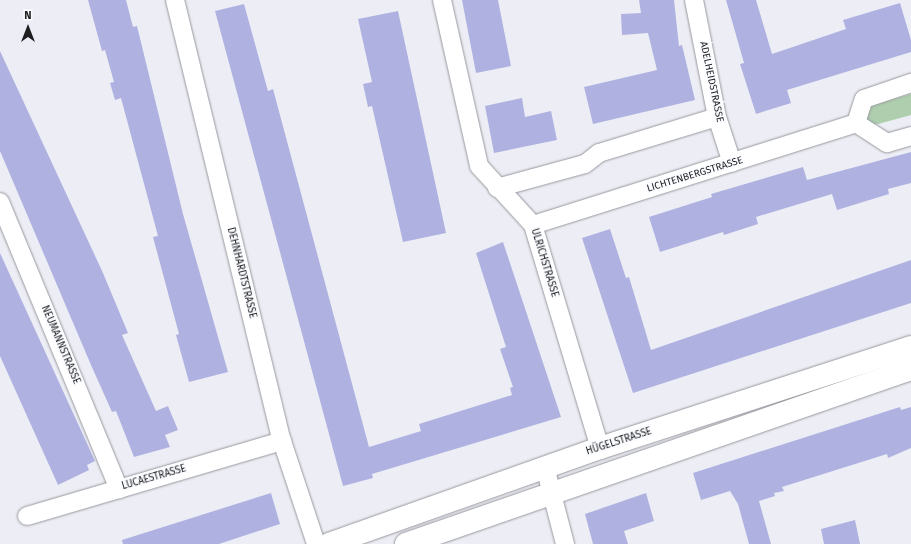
<!DOCTYPE html>
<meta charset="utf-8">
<style>
body{margin:0}
#map{position:relative;width:911px;height:544px;overflow:hidden;background:#edeef5;font-family:"Fira Sans",sans-serif}
div>[style]{position:absolute}
[style*='--x']{left:calc(var(--x)*1px);top:calc(var(--y)*1px);width:calc(var(--w)*1px);rotate:calc(var(--a)*1deg)}
.green>*{inset:0;background:#aeceae}
.building>*{inset:0;background:#afb2e1}
.roads{filter:drop-shadow(0 0 1px #97989e) drop-shadow(0 0 1px #97989e)}
.street>*{height:18px;margin:-9px;padding:0 9px;transform-origin:9px;border-radius:9px;background:#fff}
.primary>*{height:22px;margin:-11px;padding:0 11px;transform-origin:11px;border-radius:11px;background:#fff}
span{translate:-50% -50%;white-space:nowrap;text-align:center;line-height:1.15;-webkit-text-stroke:4px #fbfcff;paint-order:stroke}
.street-label{font-size:10px;color:#1e1e21}
.north{position:absolute;left:8px;top:8px;width:40px;height:40px;-webkit-text-stroke:3px #fbfcff;paint-order:stroke;rotate:0deg;font-size:11px;font-weight:700;line-height:16px;text-align:center;color:#1e1e21}
.north::after{content:'';display:block;margin:auto;width:14px;height:18px;background:#1e1e21;clip-path:polygon(50% 0,100% 100%,50% 72%,0 100%)}
</style>
<div id="map">
<div class="green">
<div style="clip-path:polygon(911px 94px,911px 115px,878px 124px,871px 124px,866px 118px,867px 110px,872px 105px)"></div>
</div>
<div class="building">
<div style="clip-path:polygon(88px 0,126px 0,133px 27px,137px 26px,183px 214px,228px 372px,189px 382px,176px 335px,179px 334px,153px 237px,158px 236px,121px 98px,115px 100px,110px 83px,114px 82px,105px 50px,102px 51px)"></div>
<div style="clip-path:polygon(462px 0,498px 0,511px 66px,476px 73px)"></div>
<div style="clip-path:polygon(639px 0,674px 0,679px 46px,682px 45px,695px 100px,593px 124px,584px 87px,657px 70px,648px 33px,622px 35px,621px 14px,641px 13px)"></div>
<div style="clip-path:polygon(726px 0,756px 0,772px 54px,846px 29px,843px 20px,900px 3px,911px 40px,911px 52px,787px 90px,791px 103px,756px 114px,740px 64px,744px 63px)"></div>
<div style="clip-path:polygon(244px 4px,268px 91px,273px 89px,369px 447px,421px 431px,419px 424px,512px 395px,510px 388px,513px 387px,500px 349px,506px 347px,476px 253px,503px 242px,561px 417px,372px 474px,373px 478px,343px 486px,215px 11px)"></div>
<div style="clip-path:polygon(398px 11px,446px 233px,403px 242px,372px 106px,368px 107px,363px 84px,372px 82px,358px 19px)"></div>
<div style="clip-path:polygon(0 51px,103px 273px,128px 333px,122px 335px,156px 411px,168px 406px,178px 430px,165px 435px,170px 447px,134px 457px,116px 411px,112px 412px,91px 365px,0 151px)"></div>
<div style="clip-path:polygon(522px 98px,525px 117px,551px 111px,557px 140px,494px 153px,485px 106px)"></div>
<div style="clip-path:polygon(911px 152px,911px 183px,888px 189px,889px 194px,837px 210px,832px 194px,756px 217px,758px 224px,724px 235px,723px 232px,660px 252px,649px 217px,712px 197px,711px 194px,803px 167px,807px 180px)"></div>
<div style="clip-path:polygon(610px 229px,626px 278px,629px 277px,651px 350px,911px 260px,911px 303px,633px 393px,582px 238px)"></div>
<div style="clip-path:polygon(0 253px,95px 461px,87px 465px,89px 470px,58px 485px,0 356px)"></div>
<div style="clip-path:polygon(900px 407px,901px 410px,911px 407px,911px 448px,888px 458px,887px 454px,782px 487px,784px 491px,774px 493px,775px 496px,759px 501px,771px 544px,749px 544px,738px 504px,730px 491px,701px 500px,693px 473px)"></div>
<div style="clip-path:polygon(271px 493px,280px 524px,219px 544px,123px 544px,122px 540px)"></div>
<div style="clip-path:polygon(646px 493px,654px 521px,624px 531px,628px 544px,593px 544px,585px 514px)"></div>
<div style="clip-path:polygon(855px 520px,860px 544px,824px 544px,821px 529px)"></div>
</div>
<div class="roads">
<div class="street">
<div style="--x:175;--y:0;--w:454;--a:76.4"></div>
<div style="--x:282;--y:441;--w:108;--a:71.7"></div>
<div style="--x:442;--y:0;--w:170;--a:77.4"></div>
<div style="--x:479;--y:166;--w:80;--a:47.5"></div>
<div style="--x:533;--y:225;--w:233;--a:73.3"></div>
<div style="--x:694;--y:0;--w:119;--a:78.9"></div>
<div style="--x:717;--y:117;--w:48;--a:71.9"></div>
<div style="--x:856;--y:123;--w:25;--a:-72"></div>
<div style="--x:864;--y:99;--w:50;--a:-18.8"></div>
<div style="--x:497;--y:188;--w:91;--a:-15.3"></div>
<div style="--x:585;--y:164;--w:18;--a:-38"></div>
<div style="--x:599;--y:153;--w:123;--a:-17"></div>
<div style="--x:0;--y:202;--w:311;--a:67.5"></div>
<div style="--x:533;--y:225;--w:339;--a:-17.5"></div>
<div style="--x:856;--y:123;--w:37;--a:33"></div>
<div style="--x:887;--y:143;--w:25;--a:-16"></div>
<div style="--x:545;--y:467;--w:80;--a:75.4"></div>
<div style="--x:27;--y:516;--w:266;--a:-16.4"></div>
</div>
<div class="primary">
<div style="--x:329;--y:544;--w:288;--a:-19.5"></div>
<div style="--x:600;--y:448;--w:327;--a:-18"></div>
<div style="--x:406;--y:544;--w:534;--a:-19.11"></div>
</div>
</div>
<div class="street-label">
<span style="left:711px;top:82px;rotate:78deg">ADELHEIDSTRASSE</span>
<span style="left:695px;top:175px;rotate:-17deg">LICHTENBERGSTRASSE</span>
<span style="left:544px;top:263px;rotate:73deg">ULRICHSTRASSE</span>
<span style="left:241px;top:273px;rotate:76deg">DEHNHARDTSTRASSE</span>
<span style="left:60px;top:345px;rotate:67deg">NEUMANNSTRASSE</span>
<span style="left:619px;top:442px;rotate:-18deg">HÜGELSTRASSE</span>
<span style="left:154px;top:478px;rotate:-16deg">LUCAESTRASSE</span>
</div>
<div class="north">N</div>
</div>
